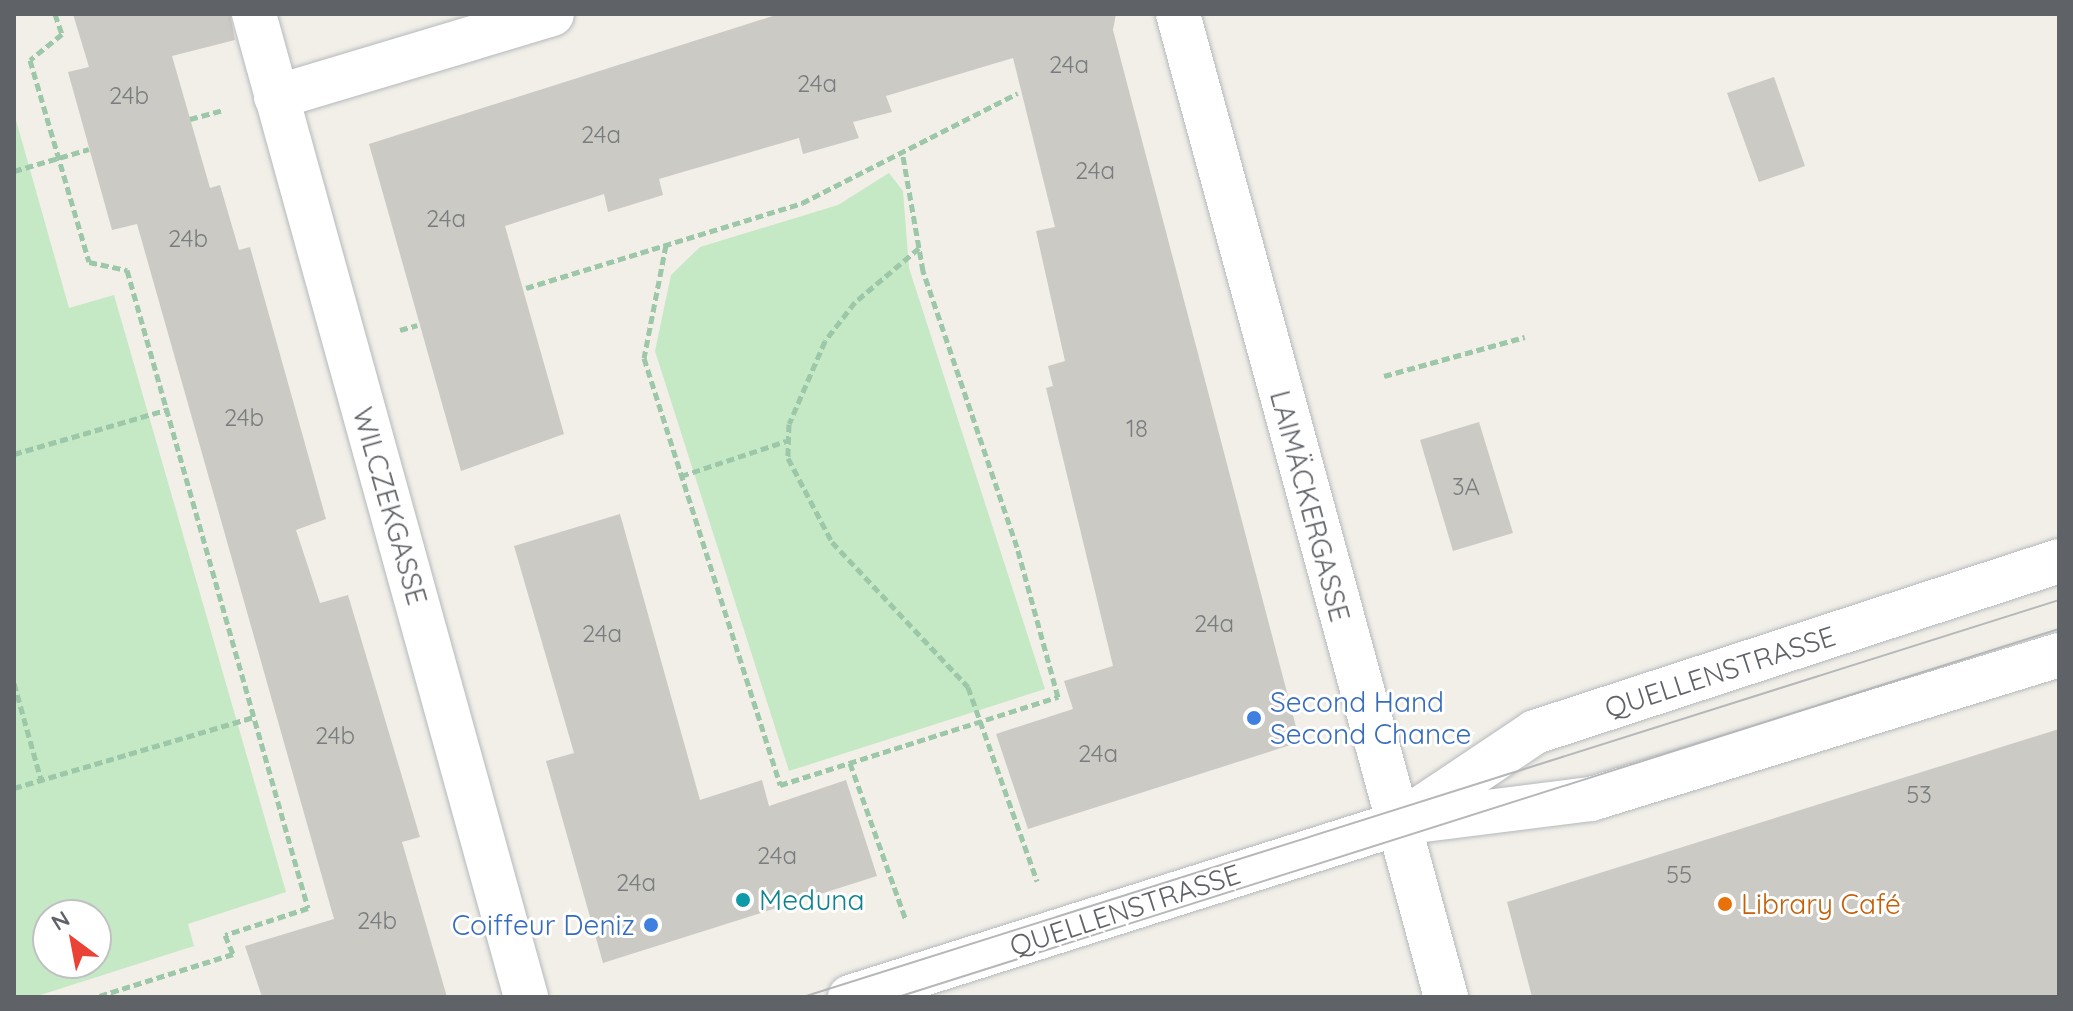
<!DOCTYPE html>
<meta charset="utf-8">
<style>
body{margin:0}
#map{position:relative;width:2073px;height:1011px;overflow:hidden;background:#f1efe8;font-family:Quicksand,sans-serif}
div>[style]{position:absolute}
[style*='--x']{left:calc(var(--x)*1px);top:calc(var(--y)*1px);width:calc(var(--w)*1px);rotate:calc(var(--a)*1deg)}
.green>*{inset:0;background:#c5e8c5}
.building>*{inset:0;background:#cccac5}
.path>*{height:5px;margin-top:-2.5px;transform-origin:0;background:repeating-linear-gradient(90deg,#9cc7a9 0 8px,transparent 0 12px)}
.roads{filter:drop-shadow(0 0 2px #b5b8bc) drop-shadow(0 0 2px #b5b8bc)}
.minor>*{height:44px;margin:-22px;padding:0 22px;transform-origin:22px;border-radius:22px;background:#fff}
.tertiary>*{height:44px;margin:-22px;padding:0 22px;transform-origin:22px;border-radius:22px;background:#fff}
.tram>*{height:2px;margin:-1px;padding:0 1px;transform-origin:1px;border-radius:1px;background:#b6b7b8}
.dots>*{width:22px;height:22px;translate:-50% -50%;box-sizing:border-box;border:4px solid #fff;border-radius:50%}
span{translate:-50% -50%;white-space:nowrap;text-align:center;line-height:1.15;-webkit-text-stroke:6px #fff;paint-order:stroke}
.number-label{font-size:24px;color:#7a7d7f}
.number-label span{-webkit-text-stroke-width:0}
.street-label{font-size:28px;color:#5f6368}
.shop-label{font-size:28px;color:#366cbe}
.left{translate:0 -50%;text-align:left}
.right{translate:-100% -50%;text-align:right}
.culture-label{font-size:28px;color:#0d838f}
.food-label{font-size:28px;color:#c56008}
.frame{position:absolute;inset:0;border:16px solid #5f6368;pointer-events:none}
.north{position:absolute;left:32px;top:899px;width:80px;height:80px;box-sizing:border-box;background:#fff;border:2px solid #bfc1c3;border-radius:50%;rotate:328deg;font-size:22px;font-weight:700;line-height:32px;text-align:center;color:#5f6368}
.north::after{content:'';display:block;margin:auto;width:28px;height:36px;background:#ea4335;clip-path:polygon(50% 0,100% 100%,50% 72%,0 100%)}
</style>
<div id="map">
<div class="green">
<div style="clip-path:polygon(evenodd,14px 113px,69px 308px,114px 295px,286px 892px,188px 924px,194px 946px,34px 997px,14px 997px,14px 113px,48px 915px,96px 915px,96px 963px,48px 963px,48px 915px)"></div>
<div style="clip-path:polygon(889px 173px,903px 191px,909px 268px,1045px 689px,789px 771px,655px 351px,671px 275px,700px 247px,838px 205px)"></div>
</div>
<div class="building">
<div style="clip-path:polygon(73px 14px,230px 14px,235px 40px,172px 56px,210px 188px,220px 185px,239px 250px,250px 247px,326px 519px,296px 530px,320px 603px,348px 595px,420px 837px,402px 842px,447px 997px,262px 997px,245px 946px,334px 919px,137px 224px,112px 230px,68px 72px,89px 67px)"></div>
<div style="clip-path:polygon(779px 14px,1116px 14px,1113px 30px,1300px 742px,1028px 829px,996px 734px,1073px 709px,1064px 681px,1113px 666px,1046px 388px,1053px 386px,1048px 366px,1065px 361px,1036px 231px,1055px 227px,1013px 58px,886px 96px,892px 112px,853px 122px,859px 138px,803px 154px,799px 138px,659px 179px,663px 195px,608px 212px,604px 194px,505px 226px,564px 434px,461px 471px,369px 144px)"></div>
<div style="clip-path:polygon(1774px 77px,1805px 166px,1759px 182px,1727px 93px)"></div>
<div style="clip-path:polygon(1479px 422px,1513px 533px,1453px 551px,1420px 440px)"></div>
<div style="clip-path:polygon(620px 514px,700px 800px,762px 780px,769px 806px,846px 780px,877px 876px,603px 963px,546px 761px,574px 753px,514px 546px)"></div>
<div style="clip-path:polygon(2059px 729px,2059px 997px,1532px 997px,1507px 902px)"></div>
</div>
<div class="path">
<div style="--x:55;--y:14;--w:21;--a:71"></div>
<div style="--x:62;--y:34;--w:41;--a:140.9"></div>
<div style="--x:30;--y:60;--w:210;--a:73.7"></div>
<div style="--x:89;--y:262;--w:39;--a:12"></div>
<div style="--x:127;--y:270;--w:663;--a:74.16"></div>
<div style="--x:308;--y:908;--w:87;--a:162"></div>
<div style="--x:225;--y:935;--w:21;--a:67"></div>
<div style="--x:233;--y:954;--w:144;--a:162.6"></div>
<div style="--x:190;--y:119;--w:35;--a:-15"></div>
<div style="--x:14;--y:171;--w:78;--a:-16.3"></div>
<div style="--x:666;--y:245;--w:115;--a:101"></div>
<div style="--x:644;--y:358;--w:448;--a:72.3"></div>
<div style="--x:780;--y:785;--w:292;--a:-17.6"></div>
<div style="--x:1058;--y:697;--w:156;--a:-105.3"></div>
<div style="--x:1017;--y:547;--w:292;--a:-108.8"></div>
<div style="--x:923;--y:271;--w:122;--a:-99.9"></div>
<div style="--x:919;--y:248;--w:84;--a:139.8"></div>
<div style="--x:855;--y:302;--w:49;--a:127.6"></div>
<div style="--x:825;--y:341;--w:90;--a:113.4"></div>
<div style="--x:789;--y:424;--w:34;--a:92"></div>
<div style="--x:788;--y:458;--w:95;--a:62.4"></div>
<div style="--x:832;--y:542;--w:199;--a:46.8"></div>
<div style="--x:968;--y:687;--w:206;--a:70.4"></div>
<div style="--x:526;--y:288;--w:289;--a:-17.1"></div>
<div style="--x:802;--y:203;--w:242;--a:-27"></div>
<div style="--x:400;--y:330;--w:18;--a:-16"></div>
<div style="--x:1384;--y:376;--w:146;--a:-15.5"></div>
<div style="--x:14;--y:454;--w:161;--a:-16.2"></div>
<div style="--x:681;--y:476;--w:111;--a:-18.4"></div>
<div style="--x:14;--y:683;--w:101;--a:74.4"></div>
<div style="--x:850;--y:763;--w:167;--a:70.4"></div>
<div style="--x:14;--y:788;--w:250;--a:-16.5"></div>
</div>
<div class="roads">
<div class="minor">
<div style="--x:254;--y:14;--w:1020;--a:74.53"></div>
<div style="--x:1178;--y:14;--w:1019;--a:74.75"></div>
<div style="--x:276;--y:97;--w:288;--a:-16.7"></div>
</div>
<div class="tertiary">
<div style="--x:1405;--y:819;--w:156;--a:-33.8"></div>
<div style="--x:1535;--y:732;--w:551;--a:-18.07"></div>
<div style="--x:850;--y:997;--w:577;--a:-17.56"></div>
<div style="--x:1400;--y:823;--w:193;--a:-7.2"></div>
<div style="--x:1591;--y:799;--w:490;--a:-17.1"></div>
</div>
</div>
<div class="tram">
<div style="--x:803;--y:997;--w:1317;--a:-17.54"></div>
<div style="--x:898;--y:997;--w:1218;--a:-17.59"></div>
</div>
<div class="dots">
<div style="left:1254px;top:718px;background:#3f7fe0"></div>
<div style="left:743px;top:900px;background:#0f9aa8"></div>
<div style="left:1725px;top:904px;background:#e8710a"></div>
<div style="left:651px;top:925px;background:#3f7fe0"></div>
</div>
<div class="number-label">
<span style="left:1069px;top:65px">24a</span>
<span style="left:817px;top:84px">24a</span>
<span style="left:129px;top:96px">24b</span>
<span style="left:601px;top:135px">24a</span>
<span style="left:1095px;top:171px">24a</span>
<span style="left:446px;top:219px">24a</span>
<span style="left:188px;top:239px">24b</span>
<span style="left:244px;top:418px">24b</span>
<span style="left:1137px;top:429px">18</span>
<span style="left:1466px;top:487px">3A</span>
<span style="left:1214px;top:624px">24a</span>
<span style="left:602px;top:634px">24a</span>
<span style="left:335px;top:736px">24b</span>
<span style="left:1098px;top:754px">24a</span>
<span style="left:1919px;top:795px">53</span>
<span style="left:777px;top:856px">24a</span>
<span style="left:1679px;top:875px">55</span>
<span style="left:636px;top:883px">24a</span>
<span style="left:377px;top:921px">24b</span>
</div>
<div class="street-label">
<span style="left:390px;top:506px;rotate:74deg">WILCZEKGASSE</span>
<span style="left:1310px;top:506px;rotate:75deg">LAIMÄCKERGASSE</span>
<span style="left:1720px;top:672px;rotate:-18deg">QUELLENSTRASSE</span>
<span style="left:1125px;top:910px;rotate:-18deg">QUELLENSTRASSE</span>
</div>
<div class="shop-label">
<span class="left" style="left:1270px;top:718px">Second Hand<br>Second Chance</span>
<span class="right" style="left:635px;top:925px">Coiffeur Deniz</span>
</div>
<div class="culture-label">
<span class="left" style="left:759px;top:900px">Meduna</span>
</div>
<div class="food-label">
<span class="left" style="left:1741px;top:904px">Library Café</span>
</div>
<div class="frame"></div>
<div class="north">N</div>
</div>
